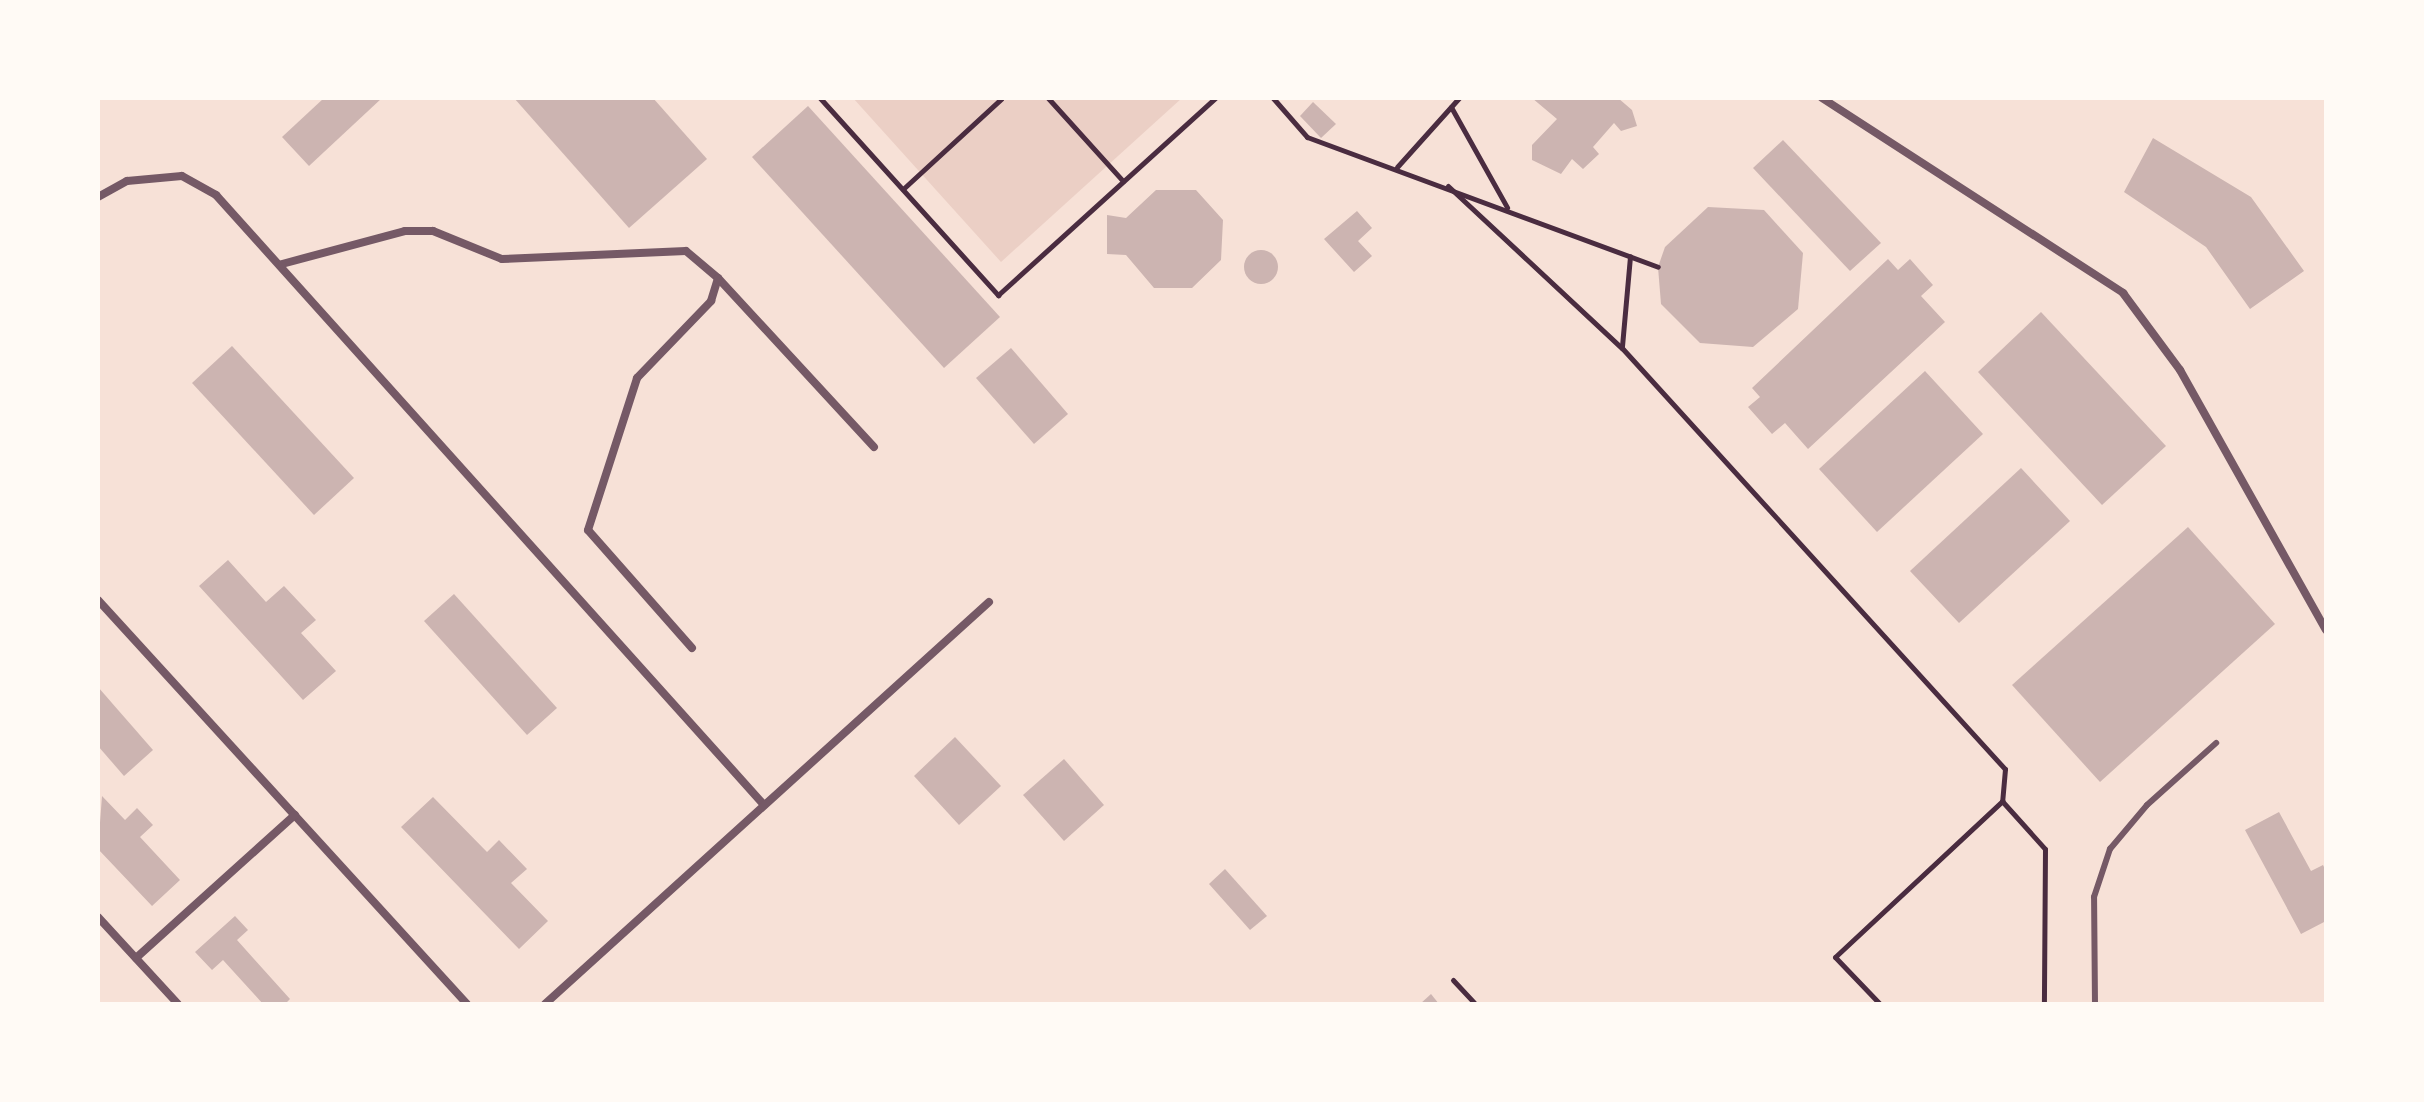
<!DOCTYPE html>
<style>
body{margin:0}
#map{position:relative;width:2424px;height:1102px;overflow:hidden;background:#f7e1d7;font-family:Inter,sans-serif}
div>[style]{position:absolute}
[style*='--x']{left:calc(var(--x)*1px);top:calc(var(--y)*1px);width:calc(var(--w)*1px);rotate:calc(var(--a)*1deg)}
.green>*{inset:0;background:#ebcfc5}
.building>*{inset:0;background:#ccb4b1}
.round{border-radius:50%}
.path>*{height:5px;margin:-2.5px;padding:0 2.5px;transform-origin:2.5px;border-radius:2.5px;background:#4a2c40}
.service>*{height:6px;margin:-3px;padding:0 3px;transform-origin:3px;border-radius:3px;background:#755966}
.minor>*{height:8px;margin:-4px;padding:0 4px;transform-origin:4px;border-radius:4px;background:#755966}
span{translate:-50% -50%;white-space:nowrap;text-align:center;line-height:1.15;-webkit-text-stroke:6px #fffaf5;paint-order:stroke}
.frame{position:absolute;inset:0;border:100px solid #fffaf5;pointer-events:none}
</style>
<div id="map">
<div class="green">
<div style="clip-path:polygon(853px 98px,1182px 98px,1001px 262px)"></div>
</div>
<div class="building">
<div style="clip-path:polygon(324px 98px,382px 98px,309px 166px,282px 137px)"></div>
<div style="clip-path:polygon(514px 98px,653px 98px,707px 159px,629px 228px)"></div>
<div style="clip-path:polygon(1532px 98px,1618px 98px,1632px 110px,1637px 126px,1621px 131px,1614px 123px,1593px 147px,1599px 154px,1583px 169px,1572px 159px,1561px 174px,1532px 160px,1532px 145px,1557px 119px)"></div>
<div style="clip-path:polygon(1313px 102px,1336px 124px,1321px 138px,1300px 116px)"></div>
<div style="clip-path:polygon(808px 106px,1000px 317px,944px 368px,752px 157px)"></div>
<div style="clip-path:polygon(2153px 138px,2251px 197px,2304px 271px,2250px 309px,2206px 247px,2124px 192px)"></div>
<div style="clip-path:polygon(1783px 140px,1881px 243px,1850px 271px,1753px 168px)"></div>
<div style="clip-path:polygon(1156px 190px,1196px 190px,1223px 220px,1221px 260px,1192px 288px,1154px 288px,1126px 255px,1107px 254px,1107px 215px,1126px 218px)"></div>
<div style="clip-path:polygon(1708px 207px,1764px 210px,1803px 253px,1798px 309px,1753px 347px,1700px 343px,1661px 304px,1658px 267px,1665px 247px)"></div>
<div style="clip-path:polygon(1357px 211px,1372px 228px,1358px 241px,1372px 256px,1354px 272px,1324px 239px)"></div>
<div class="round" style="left:1244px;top:250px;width:34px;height:34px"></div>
<div style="clip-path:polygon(1888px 259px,1898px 270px,1910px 259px,1933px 285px,1921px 296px,1945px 322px,1808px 449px,1785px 423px,1772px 434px,1748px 407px,1760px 397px,1752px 388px)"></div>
<div style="clip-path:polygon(2041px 312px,2166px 446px,2102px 505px,1978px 372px)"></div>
<div style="clip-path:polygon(232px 346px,354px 478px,314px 515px,192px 383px)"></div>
<div style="clip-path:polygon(1011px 348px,1068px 414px,1034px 444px,976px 378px)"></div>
<div style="clip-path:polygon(1925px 371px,1983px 434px,1877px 532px,1819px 469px)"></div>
<div style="clip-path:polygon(2021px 468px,2070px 521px,1959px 623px,1910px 571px)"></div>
<div style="clip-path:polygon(2188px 527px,2275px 624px,2100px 782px,2012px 685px)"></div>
<div style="clip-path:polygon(228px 560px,266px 602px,284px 586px,316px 620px,301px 633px,336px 671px,303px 700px,199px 586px)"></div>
<div style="clip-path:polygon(454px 594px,557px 708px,527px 735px,424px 621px)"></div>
<div style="clip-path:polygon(98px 687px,153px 750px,124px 776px,98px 746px)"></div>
<div style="clip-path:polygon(955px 737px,1001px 786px,959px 825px,914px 776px)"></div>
<div style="clip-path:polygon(1064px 759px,1104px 805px,1064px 841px,1023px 795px)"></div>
<div style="clip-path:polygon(102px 796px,125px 820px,137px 808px,153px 825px,140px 837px,180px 880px,152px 906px,98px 849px)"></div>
<div style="clip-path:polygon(433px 797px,487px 852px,499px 840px,527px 869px,511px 883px,548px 921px,519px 949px,401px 827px)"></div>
<div style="clip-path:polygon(2279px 812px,2311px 871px,2323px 865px,2326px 871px,2326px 921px,2301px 934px,2245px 830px)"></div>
<div style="clip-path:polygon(1225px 869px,1267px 916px,1250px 930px,1209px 884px)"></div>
<div style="clip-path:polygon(235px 916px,248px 930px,237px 940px,290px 999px,285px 1004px,263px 1004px,223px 960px,212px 970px,195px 952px)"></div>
<div style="clip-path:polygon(1431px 994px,1439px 1004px,1420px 1004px)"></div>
</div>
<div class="path">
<div style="--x:820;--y:98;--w:266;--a:47.9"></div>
<div style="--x:998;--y:295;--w:293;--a:-42.2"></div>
<div style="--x:1048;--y:98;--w:112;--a:47.9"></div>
<div style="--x:1273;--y:98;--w:52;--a:48.9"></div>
<div style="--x:1307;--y:137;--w:374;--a:20.3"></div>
<div style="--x:1451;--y:107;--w:115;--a:60.8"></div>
<div style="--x:1397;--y:167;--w:93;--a:-48.1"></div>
<div style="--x:1448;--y:186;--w:238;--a:43"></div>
<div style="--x:1622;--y:348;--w:569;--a:47.71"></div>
<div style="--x:2005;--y:769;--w:32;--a:95"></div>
<div style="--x:903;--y:189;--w:134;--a:-42.6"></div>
<div style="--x:1622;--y:346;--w:90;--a:-84.9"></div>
<div style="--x:1453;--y:980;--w:33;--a:47"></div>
<div style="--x:1880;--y:1004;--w:65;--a:-133.8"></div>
<div style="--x:1835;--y:957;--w:229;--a:-43"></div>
<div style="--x:2002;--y:801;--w:64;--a:48.1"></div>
<div style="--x:2045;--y:849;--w:155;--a:90.4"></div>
</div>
<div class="service">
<div style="--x:2095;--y:1004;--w:107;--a:-90.5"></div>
<div style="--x:2094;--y:897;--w:51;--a:-71.6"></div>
<div style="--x:2110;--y:849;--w:57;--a:-49.9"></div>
<div style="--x:2147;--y:805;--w:93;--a:-41.9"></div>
</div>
<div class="minor">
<div style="--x:1822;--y:98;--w:359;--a:32.9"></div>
<div style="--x:2123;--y:293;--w:96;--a:53.5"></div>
<div style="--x:2180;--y:370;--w:298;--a:60.7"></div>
<div style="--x:98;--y:197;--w:33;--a:-29"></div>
<div style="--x:127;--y:181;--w:55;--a:-5.2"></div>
<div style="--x:182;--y:176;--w:39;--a:29"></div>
<div style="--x:216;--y:195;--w:820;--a:48.06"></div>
<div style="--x:282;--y:264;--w:127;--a:-15"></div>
<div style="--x:405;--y:231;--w:28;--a:0"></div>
<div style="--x:433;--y:231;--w:74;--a:22.1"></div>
<div style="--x:502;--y:259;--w:184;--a:-2.5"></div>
<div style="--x:686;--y:251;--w:42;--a:40.2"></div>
<div style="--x:718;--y:278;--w:230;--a:47.3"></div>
<div style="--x:98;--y:600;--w:547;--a:47.59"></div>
<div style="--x:692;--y:648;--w:157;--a:-131.4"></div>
<div style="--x:588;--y:530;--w:160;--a:-72.1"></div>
<div style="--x:637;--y:378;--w:107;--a:-46.1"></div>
<div style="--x:711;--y:301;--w:24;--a:-73"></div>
<div style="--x:98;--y:917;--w:118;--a:47.4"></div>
<div style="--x:136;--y:958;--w:214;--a:-42"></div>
<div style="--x:545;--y:1004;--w:599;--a:-42.16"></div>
</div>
<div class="frame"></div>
</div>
